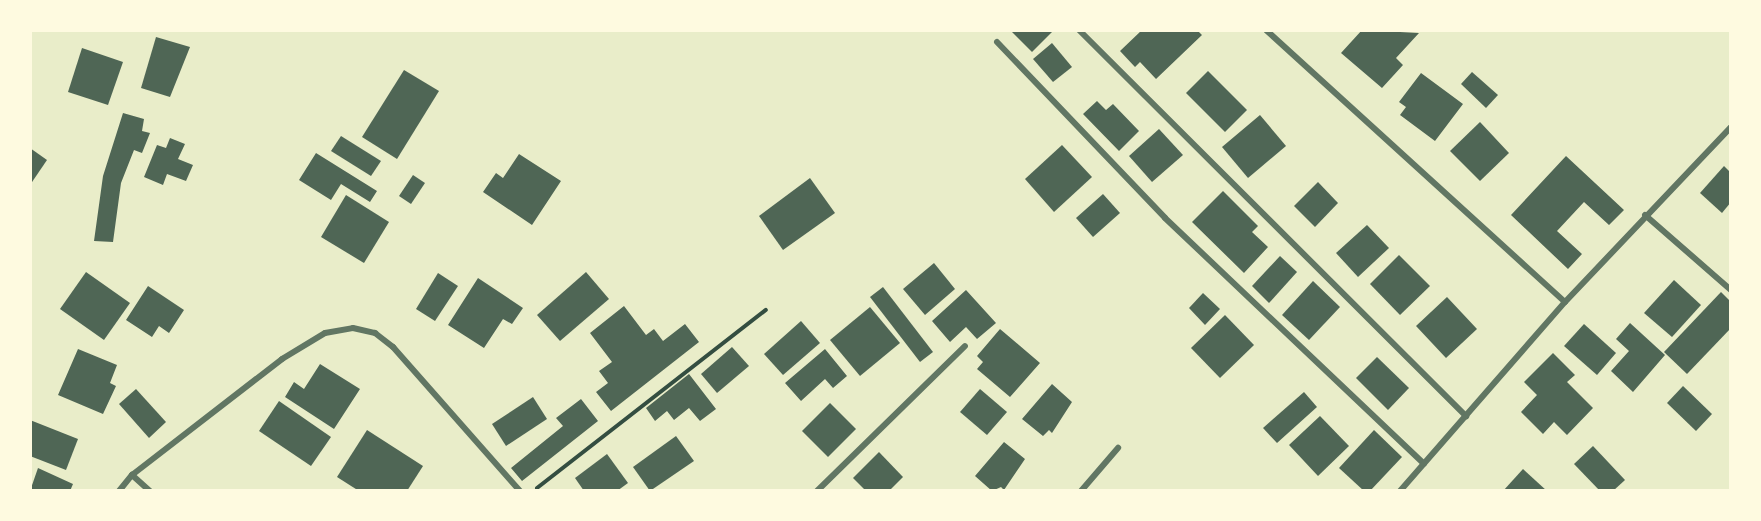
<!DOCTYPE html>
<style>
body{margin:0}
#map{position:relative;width:1761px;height:521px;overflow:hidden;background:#e9edc9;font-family:"Fira Sans",sans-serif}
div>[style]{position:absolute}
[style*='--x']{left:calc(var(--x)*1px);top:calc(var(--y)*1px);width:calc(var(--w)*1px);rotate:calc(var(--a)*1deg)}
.building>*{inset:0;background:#4f6655}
.path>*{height:4px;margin:-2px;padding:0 2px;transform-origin:2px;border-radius:2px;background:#344e41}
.minor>*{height:6px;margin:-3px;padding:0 3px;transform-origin:3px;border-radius:3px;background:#617663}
span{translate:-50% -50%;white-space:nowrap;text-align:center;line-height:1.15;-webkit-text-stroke:6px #fefae0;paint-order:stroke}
.frame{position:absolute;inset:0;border:32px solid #fefae0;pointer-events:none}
</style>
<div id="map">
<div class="building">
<div style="clip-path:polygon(1010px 30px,1054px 30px,1032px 52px)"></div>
<div style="clip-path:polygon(1142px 30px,1197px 30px,1202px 35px,1156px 79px,1140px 62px,1135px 67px,1120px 51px)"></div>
<div style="clip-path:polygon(1362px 30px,1419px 33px,1396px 58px,1403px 65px,1382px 88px,1341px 53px)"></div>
<div style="clip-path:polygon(156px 37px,190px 47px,170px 97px,141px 88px)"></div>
<div style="clip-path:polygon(1052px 43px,1072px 67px,1053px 82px,1033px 59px)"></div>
<div style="clip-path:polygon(82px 48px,123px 62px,108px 105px,68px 92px)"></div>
<div style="clip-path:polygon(404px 70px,439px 91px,397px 159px,362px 137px)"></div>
<div style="clip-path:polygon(1208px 71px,1247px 110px,1225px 132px,1186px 93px)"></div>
<div style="clip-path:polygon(1472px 72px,1498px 95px,1486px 108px,1461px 84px)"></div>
<div style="clip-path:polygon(1421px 73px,1463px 104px,1435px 141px,1400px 115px,1406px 107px,1399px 102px)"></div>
<div style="clip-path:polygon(1097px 101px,1106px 110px,1113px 104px,1139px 131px,1119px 151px,1083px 114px)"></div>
<div style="clip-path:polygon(123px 113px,144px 119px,142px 131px,150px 133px,142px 153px,134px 150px,121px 183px,113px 242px,94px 241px,103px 176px)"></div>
<div style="clip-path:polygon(1260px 115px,1286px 146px,1248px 178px,1222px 147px)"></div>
<div style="clip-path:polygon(1480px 122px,1509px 153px,1480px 181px,1450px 151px)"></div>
<div style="clip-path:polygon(1159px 129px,1183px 155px,1152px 182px,1129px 156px)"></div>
<div style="clip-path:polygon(341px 136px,381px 161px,371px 176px,331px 151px)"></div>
<div style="clip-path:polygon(170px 138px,185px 144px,178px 159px,193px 165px,186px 181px,167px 174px,163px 185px,144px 177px,157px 145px,166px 148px)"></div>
<div style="clip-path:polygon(1062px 145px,1092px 177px,1054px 212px,1025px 179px)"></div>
<div style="clip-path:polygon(30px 148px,47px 160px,30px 185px)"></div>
<div style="clip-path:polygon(316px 153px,377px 191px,370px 202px,341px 184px,331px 200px,299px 180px)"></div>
<div style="clip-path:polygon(519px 154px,561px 181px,532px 225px,483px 192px,496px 173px,503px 178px)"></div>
<div style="clip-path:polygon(1566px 156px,1624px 210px,1609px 225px,1584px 202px,1557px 231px,1582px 254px,1568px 269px,1511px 215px)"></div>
<div style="clip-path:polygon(1724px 166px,1731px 173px,1731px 202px,1722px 213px,1700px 193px)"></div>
<div style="clip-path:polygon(413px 175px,425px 183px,411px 204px,399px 196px)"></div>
<div style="clip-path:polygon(810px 178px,835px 213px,783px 250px,759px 216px)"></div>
<div style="clip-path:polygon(1318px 182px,1338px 203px,1315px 227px,1294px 206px)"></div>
<div style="clip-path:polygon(1223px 191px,1258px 226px,1252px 232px,1268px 247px,1244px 273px,1192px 222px)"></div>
<div style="clip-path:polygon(1103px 194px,1120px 213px,1093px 237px,1076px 218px)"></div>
<div style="clip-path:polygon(346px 195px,389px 222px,364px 263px,321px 237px)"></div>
<div style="clip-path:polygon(1367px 225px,1389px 248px,1358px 277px,1336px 253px)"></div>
<div style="clip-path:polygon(1399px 255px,1430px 286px,1400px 315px,1370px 284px)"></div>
<div style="clip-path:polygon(1280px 256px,1297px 272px,1269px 303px,1252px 286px)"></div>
<div style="clip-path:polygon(934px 263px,955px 289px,925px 315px,903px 289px)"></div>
<div style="clip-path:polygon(86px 272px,130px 303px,104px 340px,60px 309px)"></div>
<div style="clip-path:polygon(586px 272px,609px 299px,560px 341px,537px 315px)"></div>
<div style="clip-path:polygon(438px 273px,458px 286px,435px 321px,416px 309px)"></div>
<div style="clip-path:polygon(478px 278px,523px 308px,512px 324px,503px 319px,484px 348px,448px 325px)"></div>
<div style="clip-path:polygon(1674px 280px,1701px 305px,1672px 337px,1644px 313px)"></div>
<div style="clip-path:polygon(1313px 281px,1340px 307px,1309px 340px,1282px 315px)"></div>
<div style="clip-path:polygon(148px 286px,184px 310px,169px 333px,159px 326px,152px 337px,126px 320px)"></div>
<div style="clip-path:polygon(883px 287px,933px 352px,920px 362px,870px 297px)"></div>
<div style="clip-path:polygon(966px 290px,996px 323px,977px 339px,966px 327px,950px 342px,932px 321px)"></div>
<div style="clip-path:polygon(1721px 292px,1731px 302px,1731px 328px,1687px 374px,1664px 352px)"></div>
<div style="clip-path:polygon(1203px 293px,1220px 309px,1205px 325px,1189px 308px)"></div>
<div style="clip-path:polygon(1447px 297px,1477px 329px,1446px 358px,1416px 326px)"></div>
<div style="clip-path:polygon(624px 306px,646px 335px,654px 329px,663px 341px,685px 324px,699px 342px,611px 411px,596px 392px,608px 383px,599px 371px,612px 362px,590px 333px)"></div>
<div style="clip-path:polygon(870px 307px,900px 343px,860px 376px,830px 340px)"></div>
<div style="clip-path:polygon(1225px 315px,1254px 345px,1220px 378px,1191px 348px)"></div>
<div style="clip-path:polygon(801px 321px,820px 343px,783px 375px,764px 354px)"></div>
<div style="clip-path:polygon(1630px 323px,1665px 355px,1633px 392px,1611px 371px,1629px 351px,1616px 339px)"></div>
<div style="clip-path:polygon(1584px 324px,1616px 353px,1597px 375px,1564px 346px)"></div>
<div style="clip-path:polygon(1000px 329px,1040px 363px,1010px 397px,977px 369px,983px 362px,977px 356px)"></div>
<div style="clip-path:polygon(732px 347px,749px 366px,717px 393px,701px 374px)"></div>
<div style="clip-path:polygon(78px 349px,117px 365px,110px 383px,116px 386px,103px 414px,58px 395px)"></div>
<div style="clip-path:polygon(825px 349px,847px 376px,833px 388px,825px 379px,801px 401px,785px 383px)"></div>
<div style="clip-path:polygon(1553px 353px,1575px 375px,1567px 382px,1593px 408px,1567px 435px,1554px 422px,1543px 434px,1521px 412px,1537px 395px,1524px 382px)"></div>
<div style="clip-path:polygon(1377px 357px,1409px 388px,1388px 410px,1356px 378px)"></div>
<div style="clip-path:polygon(320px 364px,360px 389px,334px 429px,285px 397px,294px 382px,304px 389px)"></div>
<div style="clip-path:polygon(689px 374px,716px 409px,700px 421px,689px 408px,674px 420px,667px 411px,655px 421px,646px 408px)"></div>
<div style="clip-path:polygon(1052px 384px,1072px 402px,1052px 433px,1049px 430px,1043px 436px,1022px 419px)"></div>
<div style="clip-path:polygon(1683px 386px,1712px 414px,1696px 431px,1667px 403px)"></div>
<div style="clip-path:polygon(136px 389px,166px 422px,149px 438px,119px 404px)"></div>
<div style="clip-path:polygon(980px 389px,1007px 412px,987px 435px,960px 412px)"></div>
<div style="clip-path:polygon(1304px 392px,1317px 407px,1277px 443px,1263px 428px)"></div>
<div style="clip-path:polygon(533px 397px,547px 419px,506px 446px,492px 424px)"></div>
<div style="clip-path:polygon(581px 399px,598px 421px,522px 481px,511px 468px,563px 426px,556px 418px)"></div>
<div style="clip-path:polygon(279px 401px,331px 437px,311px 466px,259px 431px)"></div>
<div style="clip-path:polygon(830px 403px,856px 429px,828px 457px,802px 431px)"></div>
<div style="clip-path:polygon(1320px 416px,1349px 446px,1318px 476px,1289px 445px)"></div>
<div style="clip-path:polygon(30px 420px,78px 439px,66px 470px,30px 456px)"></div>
<div style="clip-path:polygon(367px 430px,423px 466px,407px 491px,359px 491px,337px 477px)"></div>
<div style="clip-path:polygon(1374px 430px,1402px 457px,1370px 491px,1364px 491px,1339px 468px)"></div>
<div style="clip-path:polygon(676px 436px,694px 461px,650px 491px,633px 467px)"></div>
<div style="clip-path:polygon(1004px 442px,1025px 459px,1004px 490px,1001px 487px,992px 491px,975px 476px)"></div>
<div style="clip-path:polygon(1593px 446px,1625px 480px,1613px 491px,1600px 491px,1574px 464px)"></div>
<div style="clip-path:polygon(879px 452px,903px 477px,889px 491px,866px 491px,853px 478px)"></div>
<div style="clip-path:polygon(607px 454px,628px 483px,617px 491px,584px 491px,575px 478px)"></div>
<div style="clip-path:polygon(38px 468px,73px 484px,70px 491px,30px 491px)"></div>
<div style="clip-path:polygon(1523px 469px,1547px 491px,1503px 491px)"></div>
</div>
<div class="path">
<div style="--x:537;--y:488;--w:290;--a:-37.9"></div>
</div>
<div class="minor">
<div style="--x:1079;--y:30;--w:547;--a:44.93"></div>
<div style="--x:1266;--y:30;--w:404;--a:42.3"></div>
<div style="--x:997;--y:42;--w:243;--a:46.3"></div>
<div style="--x:1165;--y:218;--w:357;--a:43.5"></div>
<div style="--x:1645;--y:215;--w:114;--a:41.1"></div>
<div style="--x:132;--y:475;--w:24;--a:42"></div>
<div style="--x:119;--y:491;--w:21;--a:-51"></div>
<div style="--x:132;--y:475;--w:190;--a:-37.7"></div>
<div style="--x:282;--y:359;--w:50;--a:-31.2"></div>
<div style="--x:325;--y:333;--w:28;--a:-10"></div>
<div style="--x:353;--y:328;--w:23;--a:13"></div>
<div style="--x:375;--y:333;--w:23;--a:38"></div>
<div style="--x:393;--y:347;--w:192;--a:48.6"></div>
<div style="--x:817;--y:491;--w:207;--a:-44.4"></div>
<div style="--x:1081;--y:491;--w:57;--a:-49.3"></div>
<div style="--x:1400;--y:491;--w:251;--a:-48.9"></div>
<div style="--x:1565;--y:302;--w:241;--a:-46.5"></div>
</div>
<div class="frame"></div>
</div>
